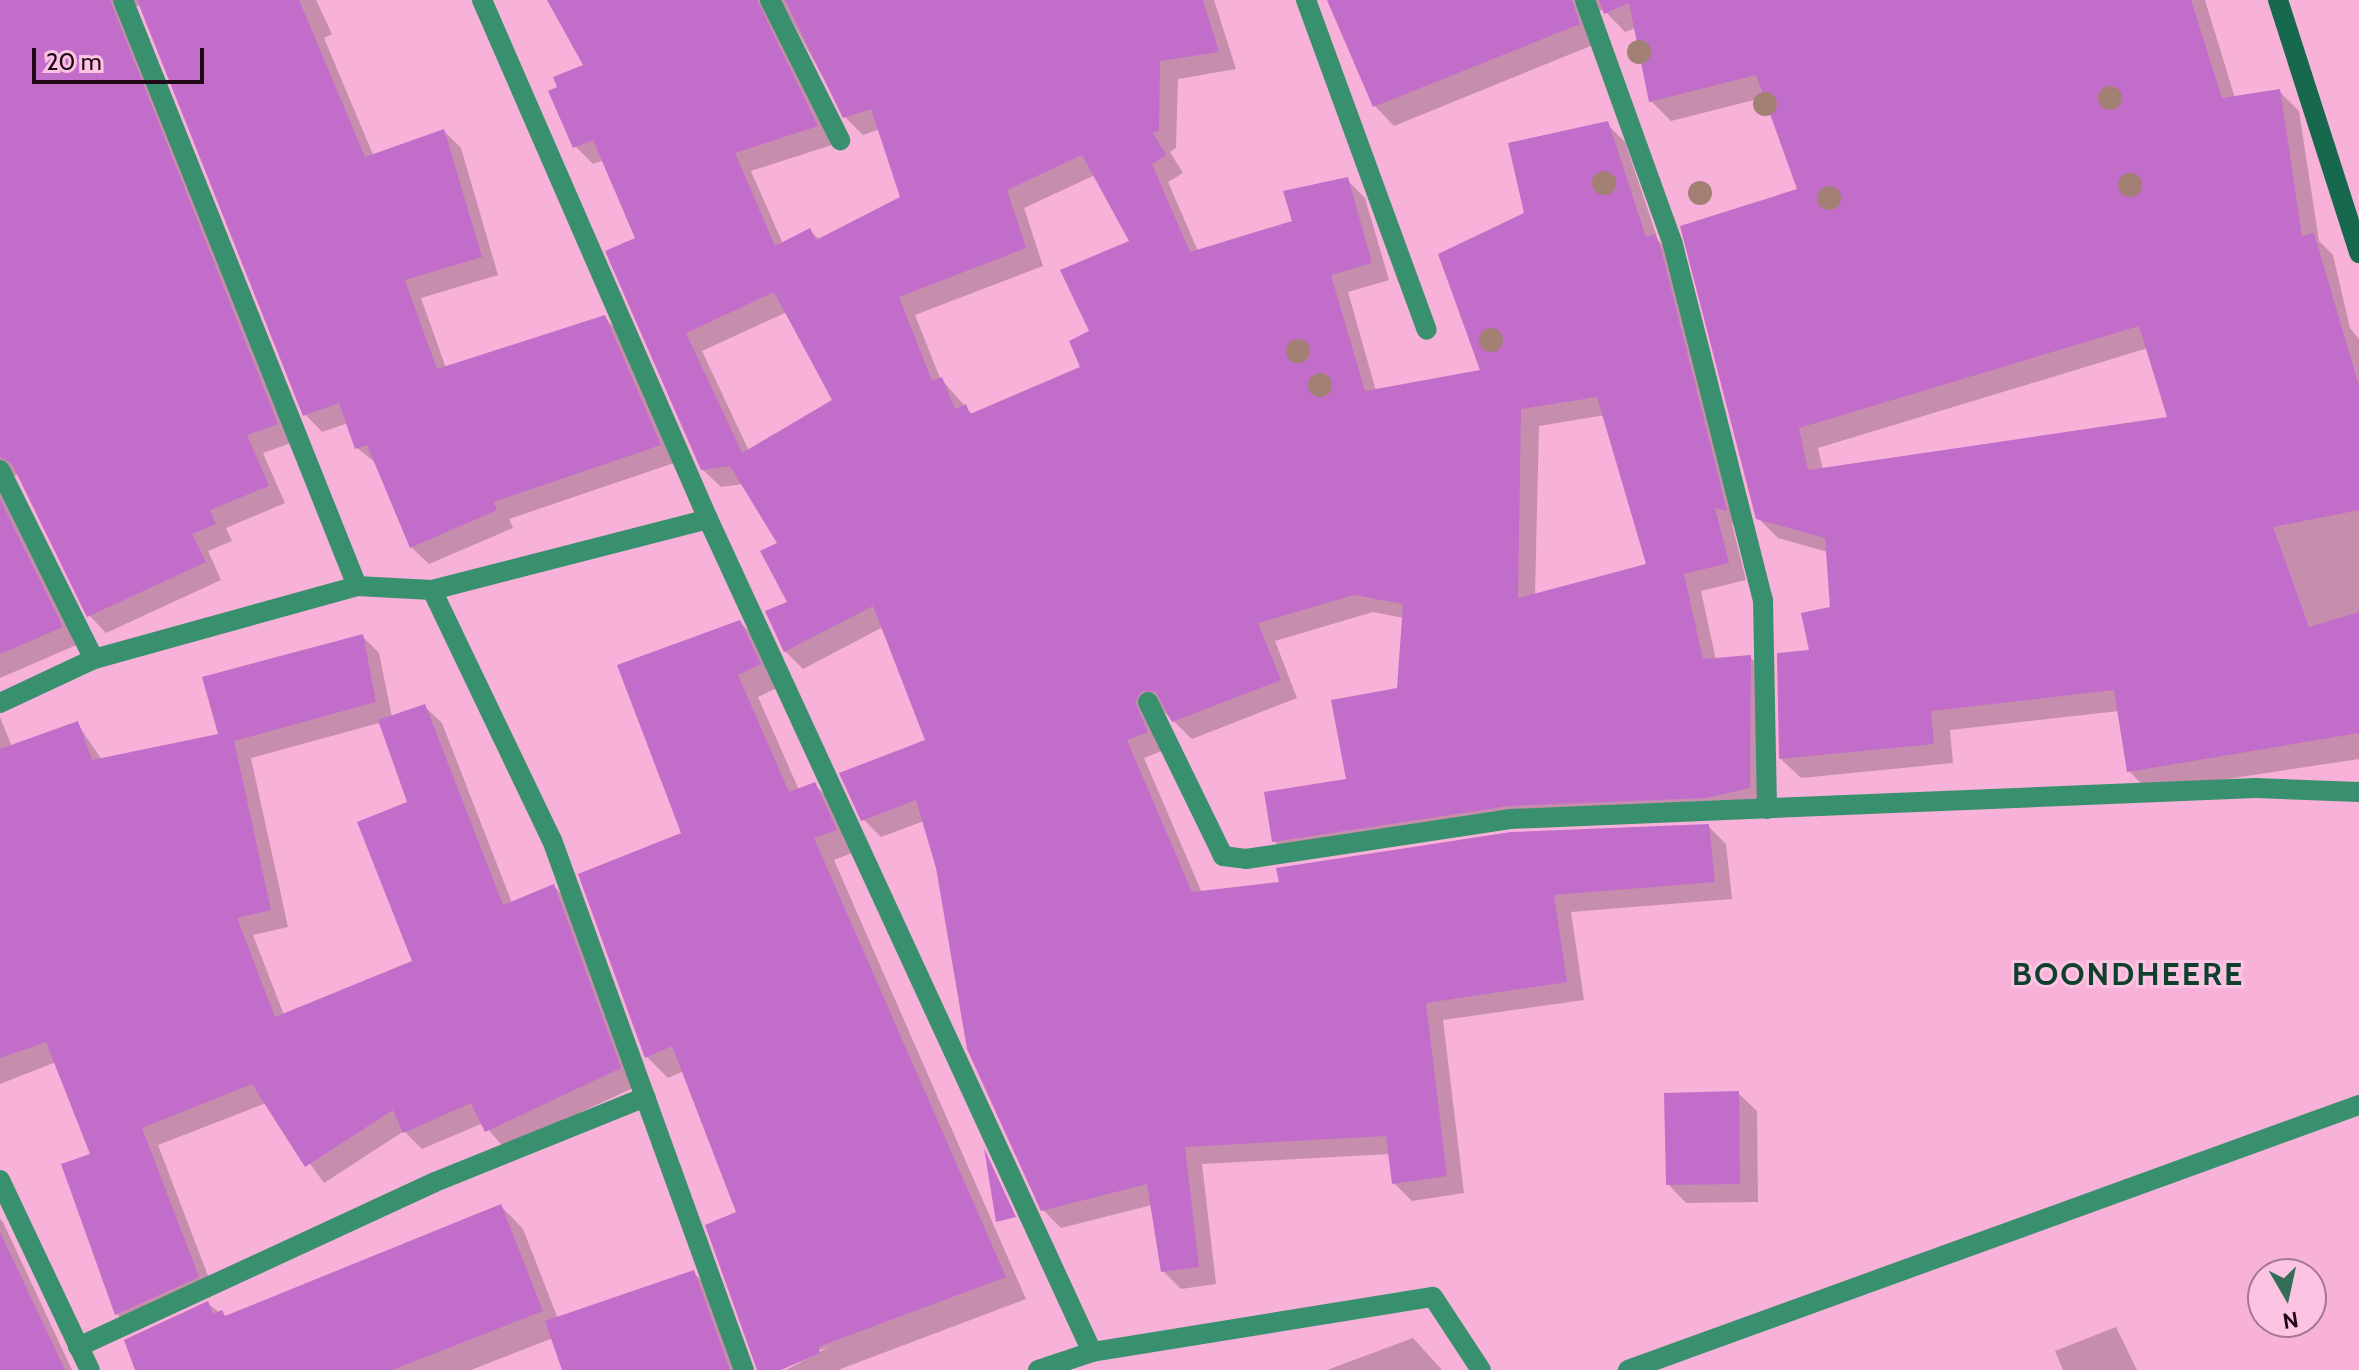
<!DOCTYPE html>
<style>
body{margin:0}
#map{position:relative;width:2359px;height:1370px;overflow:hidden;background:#f8b1d9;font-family:Cabin,sans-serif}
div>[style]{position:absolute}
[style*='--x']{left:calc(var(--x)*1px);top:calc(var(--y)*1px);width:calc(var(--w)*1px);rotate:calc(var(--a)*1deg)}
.shadow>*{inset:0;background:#0003}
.building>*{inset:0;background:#c36dca}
.minor>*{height:20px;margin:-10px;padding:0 10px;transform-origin:10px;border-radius:10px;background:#39906e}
.secondary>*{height:20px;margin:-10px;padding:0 10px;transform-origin:10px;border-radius:10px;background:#16694c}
.trees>*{width:24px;height:24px;margin:-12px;border-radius:50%;background:#a28073}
span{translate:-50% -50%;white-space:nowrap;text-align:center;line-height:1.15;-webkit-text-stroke:6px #fdc3e3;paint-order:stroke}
.district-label{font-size:32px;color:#0f3f2d;font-weight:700;letter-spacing:2px}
.north{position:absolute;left:2247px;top:1258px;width:80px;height:80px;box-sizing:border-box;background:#fdc3e3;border:2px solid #a57891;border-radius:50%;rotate:171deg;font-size:22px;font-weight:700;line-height:32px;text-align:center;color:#200817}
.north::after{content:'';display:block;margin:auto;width:28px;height:36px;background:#356e56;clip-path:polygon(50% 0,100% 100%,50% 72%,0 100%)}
.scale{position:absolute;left:32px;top:48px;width:172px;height:36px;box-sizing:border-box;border:4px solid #200817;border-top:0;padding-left:10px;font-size:24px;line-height:28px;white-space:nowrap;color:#200817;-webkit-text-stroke:6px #fdc3e3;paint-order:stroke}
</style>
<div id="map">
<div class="shadow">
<div style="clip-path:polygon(0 0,316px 0,332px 34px,324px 38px,374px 157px,444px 131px,461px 148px,498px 275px,421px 298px,446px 368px,604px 317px,622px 335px,677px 462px,509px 519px,513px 528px,429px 564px,411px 547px,377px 464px,357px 448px,348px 423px,322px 432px,305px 414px,141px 5px,130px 8px,294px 442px,263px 453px,285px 503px,226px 528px,232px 541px,208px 551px,221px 580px,106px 633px,89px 615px,19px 474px,6px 479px,79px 644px,0 678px)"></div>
<div style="clip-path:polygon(evenodd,549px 0,1214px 0,1236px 69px,1178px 79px,1176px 148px,1170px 152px,1183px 173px,1168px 182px,1198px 251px,1295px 223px,1347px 180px,1365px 198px,1389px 280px,1348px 292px,1376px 391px,1483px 371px,1526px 214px,1607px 124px,1625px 142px,1658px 240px,1673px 255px,1743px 527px,1732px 524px,1746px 580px,1701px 591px,1716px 660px,1750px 657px,1768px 675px,1767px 806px,1527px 823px,1292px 859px,1274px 841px,1348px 781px,1399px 690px,1404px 618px,1373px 612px,1275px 641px,1297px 698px,1192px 739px,1160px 708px,1164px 750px,1144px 758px,1202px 893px,1708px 826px,1726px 844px,1732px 899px,1571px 912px,1584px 1000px,1443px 1020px,1464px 1193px,1412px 1201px,1394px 1183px,1390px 1154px,1202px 1164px,1216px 1284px,1181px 1289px,1163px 1271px,1152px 1205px,1061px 1228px,1043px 1210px,924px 821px,881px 837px,863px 819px,928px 741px,883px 627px,803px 669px,785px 651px,789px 604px,780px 543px,743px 484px,721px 487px,702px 469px,638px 239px,604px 160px,593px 164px,575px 146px,586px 66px,549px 0,783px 5px,845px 117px,863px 135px,880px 129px,902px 198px,820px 240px,809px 230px,783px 244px,751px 171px,835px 144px,783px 5px,549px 0,1095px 175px,1132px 242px,1083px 368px,973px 415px,940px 378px,915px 315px,1043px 266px,1024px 208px,1095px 175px,549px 0,787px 312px,834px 401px,749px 451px,702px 351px,787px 312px,549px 0,1605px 415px,1648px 565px,1535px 595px,1539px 426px,1605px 415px)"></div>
<div style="clip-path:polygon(evenodd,1331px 0,2205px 0,2235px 98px,2279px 91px,2299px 111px,2319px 241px,2333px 255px,2350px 328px,2359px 339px,2359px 759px,2148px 791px,2129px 771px,2119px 711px,1950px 730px,1953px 763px,1801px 778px,1781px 759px,1811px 652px,1832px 608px,1828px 552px,1778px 538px,1758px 518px,1799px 190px,1766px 97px,1671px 121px,1651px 101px,1636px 28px,1625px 32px,1603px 9px,1591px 17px,1598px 43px,1394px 126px,1375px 106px,1331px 0,2148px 348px,2170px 418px,1823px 470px,1818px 448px,2148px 348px)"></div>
<div style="clip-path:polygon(740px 622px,761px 644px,781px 686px,758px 697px,799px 790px,814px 784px,836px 806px,857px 851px,834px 860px,1026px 1299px,838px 1370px,786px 1370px,829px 1347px,758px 1370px,738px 1214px,684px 1071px,668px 1078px,647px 1057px,683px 834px)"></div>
<div style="clip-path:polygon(evenodd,362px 636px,379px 653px,392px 717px,424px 706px,442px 723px,512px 903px,554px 886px,571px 904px,637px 1086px,504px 1148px,483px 1123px,422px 1149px,404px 1131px,324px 1183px,266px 1103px,158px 1145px,215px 1294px,134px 1332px,117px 1314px,64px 1165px,92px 1155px,56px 1062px,0 1084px,0 717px,12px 747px,77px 723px,102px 760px,220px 735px,362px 636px,379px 723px,410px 804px,415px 962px,284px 1015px,253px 935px,288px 927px,251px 758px,379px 723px)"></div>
<div style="clip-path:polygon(1738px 1093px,1757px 1111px,1758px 1202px,1686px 1203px,1668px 1184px)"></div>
<div style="clip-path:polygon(501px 1206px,523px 1229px,558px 1319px,693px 1272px,715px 1294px,743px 1370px,564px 1370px,553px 1338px,471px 1370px,139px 1370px,208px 1304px,227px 1318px)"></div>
<div style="clip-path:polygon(0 1219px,3px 1222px,72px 1370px,0 1370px)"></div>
<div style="clip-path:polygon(2116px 1327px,2137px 1370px,2063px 1370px,2055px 1351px)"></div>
<div style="clip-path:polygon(1413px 1338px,1442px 1370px,1327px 1370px)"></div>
</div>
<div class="building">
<div style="clip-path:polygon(0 0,110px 0,278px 424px,247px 435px,269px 486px,210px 510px,216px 524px,192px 534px,206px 562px,87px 617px,12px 464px,0 457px)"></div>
<div style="clip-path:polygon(137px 0,299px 0,365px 157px,444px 129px,482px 257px,405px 280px,437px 369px,605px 315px,661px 445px,493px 502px,497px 510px,410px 548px,367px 445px,355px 449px,339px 403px,303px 416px)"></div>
<div style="clip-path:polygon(evenodd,547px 0,757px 0,818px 126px,735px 153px,775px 246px,810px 228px,816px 240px,900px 197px,871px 109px,843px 118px,785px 0,1203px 0,1219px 52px,1160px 61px,1159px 130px,1153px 133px,1166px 155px,1152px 164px,1190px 252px,1292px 221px,1283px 191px,1348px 177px,1372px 263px,1331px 275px,1365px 391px,1480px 370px,1438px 254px,1524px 213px,1508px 143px,1608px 121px,1646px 237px,1655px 234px,1661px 249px,1727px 511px,1715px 508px,1729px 563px,1684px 574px,1703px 659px,1751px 655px,1750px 788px,1706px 798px,1508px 806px,1272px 842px,1264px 792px,1346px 779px,1331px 700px,1397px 688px,1403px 604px,1354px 595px,1258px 623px,1281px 680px,1172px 722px,1156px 692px,1142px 691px,1135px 702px,1148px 732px,1127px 740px,1192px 892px,1279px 882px,1276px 868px,1511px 832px,1709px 824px,1715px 882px,1554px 895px,1567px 982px,1426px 1003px,1447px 1176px,1392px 1184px,1386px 1136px,1185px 1147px,1199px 1267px,1161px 1272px,1147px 1184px,1041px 1211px,967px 1049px,936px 868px,916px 800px,861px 821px,839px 773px,925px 740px,873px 606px,784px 652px,765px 611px,787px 602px,760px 551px,777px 543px,730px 466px,701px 470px,605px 251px,635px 238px,593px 140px,573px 148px,548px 91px,557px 87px,553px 77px,583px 65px,547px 0,1082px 155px,1129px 241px,1060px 270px,1089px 331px,1069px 341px,1080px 367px,970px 414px,966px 404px,955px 409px,942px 377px,932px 381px,899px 297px,1026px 248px,1007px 190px,1082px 155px,547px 0,774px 292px,832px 400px,742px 453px,686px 333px,774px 292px,547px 0,1597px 397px,1646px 564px,1518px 598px,1521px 409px,1597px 397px)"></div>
<div style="clip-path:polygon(1327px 0,1572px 0,1580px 24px,1373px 107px)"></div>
<div style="clip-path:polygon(evenodd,1599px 0,2191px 0,2222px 98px,2280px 89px,2302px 236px,2314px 233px,2359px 386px,2359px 510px,2273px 527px,2309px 627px,2359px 612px,2359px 733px,2127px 772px,2114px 690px,1931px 711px,1934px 744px,1779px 759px,1777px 653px,1809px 650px,1801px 613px,1830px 607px,1825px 538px,1756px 519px,1680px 226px,1797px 189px,1756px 75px,1649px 102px,1629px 3px,1604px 14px,1599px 0,2139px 326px,2167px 417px,1808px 470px,1799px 428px,2139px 326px)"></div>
<div style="clip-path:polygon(0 499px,63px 627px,0 654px)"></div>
<div style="clip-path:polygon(740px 620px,761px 664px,738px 675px,789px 792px,815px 782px,837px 830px,814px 838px,1006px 1277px,818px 1347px,820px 1353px,781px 1370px,757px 1370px,705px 1225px,736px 1212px,672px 1046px,645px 1058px,578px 874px,681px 833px,617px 665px)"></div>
<div style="clip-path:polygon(363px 634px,376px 702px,234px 741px,271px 910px,237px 918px,275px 1017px,412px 961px,357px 822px,407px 802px,378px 720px,425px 704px,503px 905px,554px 884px,621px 1068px,485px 1132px,471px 1103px,403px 1133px,393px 1110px,305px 1167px,252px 1084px,142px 1128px,199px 1277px,115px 1315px,61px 1164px,90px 1154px,46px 1042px,0 1058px,0 749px,78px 721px,92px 760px,218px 734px,202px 677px)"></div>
<div style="clip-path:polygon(1739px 1091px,1740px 1184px,1666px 1185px,1664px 1093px)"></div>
<div style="clip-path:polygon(984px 1148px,1016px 1217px,996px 1222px)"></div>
<div style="clip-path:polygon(501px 1204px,543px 1311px,392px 1370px,135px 1370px,124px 1340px,208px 1301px,213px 1314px,222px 1310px,225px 1316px)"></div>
<div style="clip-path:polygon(0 1232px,65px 1370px,0 1370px)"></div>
<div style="clip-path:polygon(694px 1270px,730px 1370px,562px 1370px,545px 1321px)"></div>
</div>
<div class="minor">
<div style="--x:123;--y:0;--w:631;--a:68.23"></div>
<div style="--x:482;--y:0;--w:566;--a:66.47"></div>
<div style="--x:770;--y:0;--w:157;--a:63.4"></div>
<div style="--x:1306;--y:0;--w:351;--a:69.9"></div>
<div style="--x:1585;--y:0;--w:260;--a:70.2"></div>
<div style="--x:1673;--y:245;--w:366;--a:75.8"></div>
<div style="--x:1763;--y:600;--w:209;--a:88.9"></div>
<div style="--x:0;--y:470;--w:211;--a:63.6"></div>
<div style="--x:432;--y:590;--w:277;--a:64.4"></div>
<div style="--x:552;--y:840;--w:564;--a:70.09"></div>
<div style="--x:1148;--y:702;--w:171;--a:64"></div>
<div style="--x:1223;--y:856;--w:23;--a:7"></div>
<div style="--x:1246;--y:859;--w:267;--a:-8.6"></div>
<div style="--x:1510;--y:819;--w:746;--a:-2.38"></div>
<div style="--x:2255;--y:788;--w:104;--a:2.2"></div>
<div style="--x:0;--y:703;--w:104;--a:-25.1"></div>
<div style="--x:94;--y:659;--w:273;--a:-15.5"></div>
<div style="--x:357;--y:586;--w:75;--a:3.1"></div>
<div style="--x:432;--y:590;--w:285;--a:-14.4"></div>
<div style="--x:708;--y:519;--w:917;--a:65.25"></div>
<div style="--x:1092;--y:1352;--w:345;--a:-9.2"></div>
<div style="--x:1433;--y:1297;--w:87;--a:56.7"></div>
<div style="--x:0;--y:1180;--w:210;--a:64.7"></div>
<div style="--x:78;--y:1347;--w:393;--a:-24.8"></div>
<div style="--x:435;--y:1182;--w:227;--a:-22"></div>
<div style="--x:1038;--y:1370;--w:57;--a:-18.4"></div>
<div style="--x:1628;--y:1370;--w:778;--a:-19.93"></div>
</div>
<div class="secondary">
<div style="--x:2278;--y:0;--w:266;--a:72.2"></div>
</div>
<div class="trees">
<div style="left:1639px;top:52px"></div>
<div style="left:2110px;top:98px"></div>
<div style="left:1765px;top:104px"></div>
<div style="left:1604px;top:183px"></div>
<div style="left:2130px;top:185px"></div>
<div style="left:1700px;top:193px"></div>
<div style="left:1829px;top:198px"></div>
<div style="left:1491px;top:340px"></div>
<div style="left:1298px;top:351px"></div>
<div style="left:1320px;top:385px"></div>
</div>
<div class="district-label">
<span style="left:2128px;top:974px">BOONDHEERE</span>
</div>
<div class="north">N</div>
<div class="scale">20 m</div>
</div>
